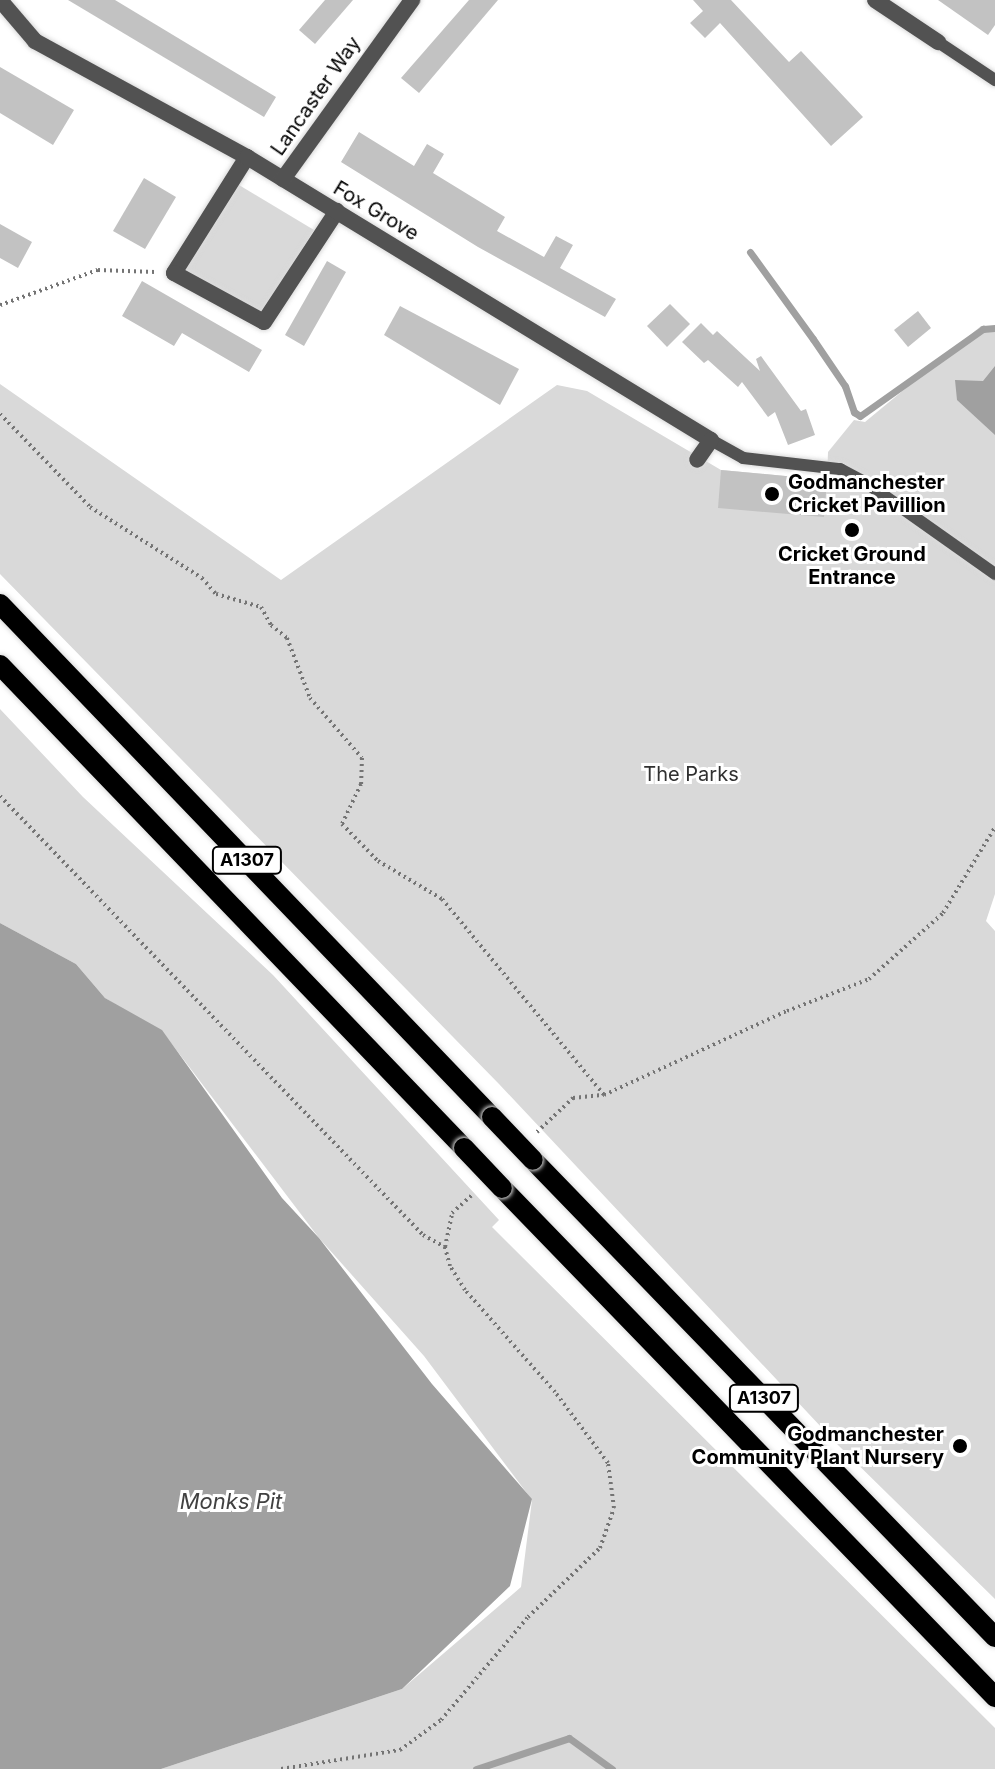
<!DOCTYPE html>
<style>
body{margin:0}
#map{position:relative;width:995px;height:1769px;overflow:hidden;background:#fff;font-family:Inter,sans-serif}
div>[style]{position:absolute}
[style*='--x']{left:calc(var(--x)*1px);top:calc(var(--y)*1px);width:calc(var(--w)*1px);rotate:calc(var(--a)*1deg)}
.green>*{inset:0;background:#d9d9d9}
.water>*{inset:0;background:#a0a0a0}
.stream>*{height:7px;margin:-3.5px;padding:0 3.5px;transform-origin:3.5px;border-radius:3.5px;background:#a0a0a0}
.building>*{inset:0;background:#c2c2c2}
.path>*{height:4px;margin-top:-2px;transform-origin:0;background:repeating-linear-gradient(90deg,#747474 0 2px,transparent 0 6px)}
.roads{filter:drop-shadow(0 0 2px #dbdbdb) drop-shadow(0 0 2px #dbdbdb)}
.service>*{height:12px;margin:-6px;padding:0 6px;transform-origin:6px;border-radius:6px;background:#525252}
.pedestrian>*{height:16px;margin:-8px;padding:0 8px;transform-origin:8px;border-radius:8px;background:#525252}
.minor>*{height:16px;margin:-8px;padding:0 8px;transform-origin:8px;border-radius:8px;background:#525252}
.primary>*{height:20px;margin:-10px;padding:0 10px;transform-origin:10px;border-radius:10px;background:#000}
.bridges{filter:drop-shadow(0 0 2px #dbdbdb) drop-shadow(0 0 2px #dbdbdb)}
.primary-bridge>*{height:20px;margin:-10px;padding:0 10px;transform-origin:10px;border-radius:10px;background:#000}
.dots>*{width:22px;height:22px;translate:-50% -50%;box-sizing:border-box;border:4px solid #fff;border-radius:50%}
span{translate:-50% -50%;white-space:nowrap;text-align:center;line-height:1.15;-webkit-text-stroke:6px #fff;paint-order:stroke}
.shield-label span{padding:2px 6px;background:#fff;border:2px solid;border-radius:6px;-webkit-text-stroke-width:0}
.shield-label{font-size:18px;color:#000;font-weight:700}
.street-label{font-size:20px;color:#000}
.poi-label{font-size:20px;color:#000;font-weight:700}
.left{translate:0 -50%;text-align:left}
.right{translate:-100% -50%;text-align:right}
.park-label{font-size:20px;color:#303030}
.water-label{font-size:22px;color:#414141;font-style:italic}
</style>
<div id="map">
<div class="green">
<div style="clip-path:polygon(234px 182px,314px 230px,261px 315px,182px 271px)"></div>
<div style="clip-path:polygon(981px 326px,995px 326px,995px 894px,986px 921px,995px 931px,995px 1599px,838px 1445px,499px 1084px,0 574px,0 384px,281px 580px,557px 385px,587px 391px,721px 470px,827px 480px,828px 452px,854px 420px,865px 422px)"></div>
<div style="clip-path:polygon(0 709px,83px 797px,273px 975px,499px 1220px,492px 1227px,995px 1728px,995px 1769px,161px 1769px,402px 1689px,521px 1587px,532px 1500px,424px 1356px,319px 1238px,165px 1035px,105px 998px,76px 964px,0 923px)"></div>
</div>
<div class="water">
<div style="clip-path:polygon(995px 366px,995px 435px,957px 400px,955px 380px,983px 381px)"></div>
<div style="clip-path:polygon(0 923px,76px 964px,105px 998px,162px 1030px,282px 1198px,319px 1238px,432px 1384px,532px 1499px,510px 1586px,402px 1689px,161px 1769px,0 1769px)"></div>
</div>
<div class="stream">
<div style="--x:750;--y:252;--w:107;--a:54.1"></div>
<div style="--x:813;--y:339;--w:57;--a:55.8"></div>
<div style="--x:845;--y:386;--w:28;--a:71"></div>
<div style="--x:854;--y:412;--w:7;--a:34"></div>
<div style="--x:860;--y:416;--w:151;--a:-35.3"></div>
<div style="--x:983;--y:329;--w:12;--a:-5"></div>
<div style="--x:476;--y:1769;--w:98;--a:-18.4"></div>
<div style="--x:569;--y:1738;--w:53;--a:35.8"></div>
</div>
<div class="building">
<div style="clip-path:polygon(68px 0,115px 0,276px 97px,264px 117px)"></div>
<div style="clip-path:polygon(325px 0,353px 0,315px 44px,299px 30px)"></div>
<div style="clip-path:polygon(469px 0,498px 0,419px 93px,401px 78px)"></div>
<div style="clip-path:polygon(693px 0,731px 0,789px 62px,801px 51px,863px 117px,831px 146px,720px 23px,705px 38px,690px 23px,703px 11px)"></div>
<div style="clip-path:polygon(938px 0,995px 0,995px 25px,988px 35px)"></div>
<div style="clip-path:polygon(0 67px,74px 110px,53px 145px,0 113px)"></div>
<div style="clip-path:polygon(359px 132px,414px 166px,427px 144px,444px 154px,433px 173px,505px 217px,497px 231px,544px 257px,556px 236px,573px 245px,560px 268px,616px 299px,605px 317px,478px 247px,341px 162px)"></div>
<div style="clip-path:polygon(144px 178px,176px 197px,145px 249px,113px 231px)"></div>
<div style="clip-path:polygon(0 224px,32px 242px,18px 268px,0 258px)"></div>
<div style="clip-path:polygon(327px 261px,346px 272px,304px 346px,285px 335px)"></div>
<div style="clip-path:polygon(142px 281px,262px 350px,249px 372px,182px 333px,174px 346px,122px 316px)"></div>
<div style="clip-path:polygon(670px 304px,690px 324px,667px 347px,647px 326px)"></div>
<div style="clip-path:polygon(400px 306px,519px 369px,500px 405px,384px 335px)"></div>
<div style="clip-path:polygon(918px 311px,931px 328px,908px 347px,894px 330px)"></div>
<div style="clip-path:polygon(701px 323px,713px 335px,717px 331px,760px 371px,756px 359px,761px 356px,801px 411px,806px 409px,815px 435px,788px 445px,775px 412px,768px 417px,742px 382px,738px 387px,708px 360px,704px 363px,682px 342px)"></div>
<div style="clip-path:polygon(721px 470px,827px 480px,824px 517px,718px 508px)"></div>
</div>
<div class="path">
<div style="--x:0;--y:305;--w:104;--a:-19.7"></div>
<div style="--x:98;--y:270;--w:57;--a:2"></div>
<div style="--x:0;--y:414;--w:129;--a:45.9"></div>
<div style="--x:90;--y:507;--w:133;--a:32.4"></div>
<div style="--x:202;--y:578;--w:21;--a:49"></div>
<div style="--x:216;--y:594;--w:47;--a:16.1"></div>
<div style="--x:261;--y:607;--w:21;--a:61"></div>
<div style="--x:271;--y:625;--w:21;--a:39"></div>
<div style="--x:287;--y:638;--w:64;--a:69"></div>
<div style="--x:310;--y:698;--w:79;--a:49.1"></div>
<div style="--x:362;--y:758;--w:26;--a:92"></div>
<div style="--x:361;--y:784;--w:44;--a:115.4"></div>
<div style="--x:342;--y:824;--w:52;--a:45.8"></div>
<div style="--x:378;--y:861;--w:74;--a:30.7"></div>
<div style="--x:442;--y:899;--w:254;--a:50.4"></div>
<div style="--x:0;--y:796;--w:610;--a:46.06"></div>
<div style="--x:423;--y:1235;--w:25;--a:29"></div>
<div style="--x:537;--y:1132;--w:50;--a:-43.4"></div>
<div style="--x:573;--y:1098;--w:31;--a:-6"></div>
<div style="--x:604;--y:1095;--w:201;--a:-24.7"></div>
<div style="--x:787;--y:1011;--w:88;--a:-21.3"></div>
<div style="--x:869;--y:979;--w:99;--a:-41.7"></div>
<div style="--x:943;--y:913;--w:100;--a:-58.8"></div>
<div style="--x:281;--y:1769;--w:121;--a:-9.1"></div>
<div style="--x:400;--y:1750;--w:51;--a:-36.2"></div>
<div style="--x:441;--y:1720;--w:135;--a:-49.8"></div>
<div style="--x:528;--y:1617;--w:100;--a:-43.8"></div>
<div style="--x:600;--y:1548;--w:42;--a:-70.7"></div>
<div style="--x:614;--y:1508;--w:45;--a:-97.6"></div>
<div style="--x:608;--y:1463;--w:89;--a:-126.7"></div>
<div style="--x:555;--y:1392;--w:136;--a:-131.4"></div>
<div style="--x:465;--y:1290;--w:28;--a:-122"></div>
<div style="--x:450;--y:1266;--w:20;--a:-105"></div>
<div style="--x:445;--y:1247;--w:35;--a:-78"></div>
<div style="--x:452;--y:1213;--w:28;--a:-42"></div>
</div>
<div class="roads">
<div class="service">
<div style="--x:938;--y:42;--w:69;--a:33.7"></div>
<div style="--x:711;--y:440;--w:37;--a:29"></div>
<div style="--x:743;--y:458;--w:98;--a:6.5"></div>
<div style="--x:840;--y:469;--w:32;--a:28"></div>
<div style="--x:868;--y:484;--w:156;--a:35.3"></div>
</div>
<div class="pedestrian">
<div style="--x:247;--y:157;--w:137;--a:122.2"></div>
<div style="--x:174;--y:273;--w:102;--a:28.6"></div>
<div style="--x:264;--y:322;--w:133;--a:-56.7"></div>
</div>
<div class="minor">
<div style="--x:0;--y:0;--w:54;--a:49.5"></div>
<div style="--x:35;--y:41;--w:242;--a:28.7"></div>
<div style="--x:247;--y:157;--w:543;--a:31.38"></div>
<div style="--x:711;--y:440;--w:24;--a:125"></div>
<div style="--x:875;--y:0;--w:76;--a:33.7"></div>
<div style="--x:283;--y:179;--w:221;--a:-54.2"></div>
</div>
<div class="primary">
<div style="--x:0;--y:604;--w:711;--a:46.2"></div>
<div style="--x:0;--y:665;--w:670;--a:46.15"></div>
<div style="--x:533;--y:1160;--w:664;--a:45.92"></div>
<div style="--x:502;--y:1188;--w:709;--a:45.91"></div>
</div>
</div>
<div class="bridges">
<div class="primary-bridge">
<div style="--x:492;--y:1117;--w:59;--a:46.4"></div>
<div style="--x:464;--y:1148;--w:55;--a:46.5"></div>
</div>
</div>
<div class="dots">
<div style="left:772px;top:494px;background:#000"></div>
<div style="left:852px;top:530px;background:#000"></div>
<div style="left:960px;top:1446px;background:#000"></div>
</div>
<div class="shield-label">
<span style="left:247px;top:860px">A1307</span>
<span style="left:764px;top:1398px">A1307</span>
</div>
<div class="street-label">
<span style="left:316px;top:96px;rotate:-55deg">Lancaster Way</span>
<span style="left:376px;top:211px;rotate:31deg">Fox Grove</span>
</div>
<div class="poi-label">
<span class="left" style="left:788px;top:494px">Godmanchester<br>Cricket Pavillion</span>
<span style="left:852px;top:566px">Cricket Ground<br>Entrance</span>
<span class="right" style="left:944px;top:1446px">Godmanchester<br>Community Plant Nursery</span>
</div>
<div class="park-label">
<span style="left:691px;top:774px">The Parks</span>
</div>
<div class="water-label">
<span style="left:231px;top:1502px">Monks Pit</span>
</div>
</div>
